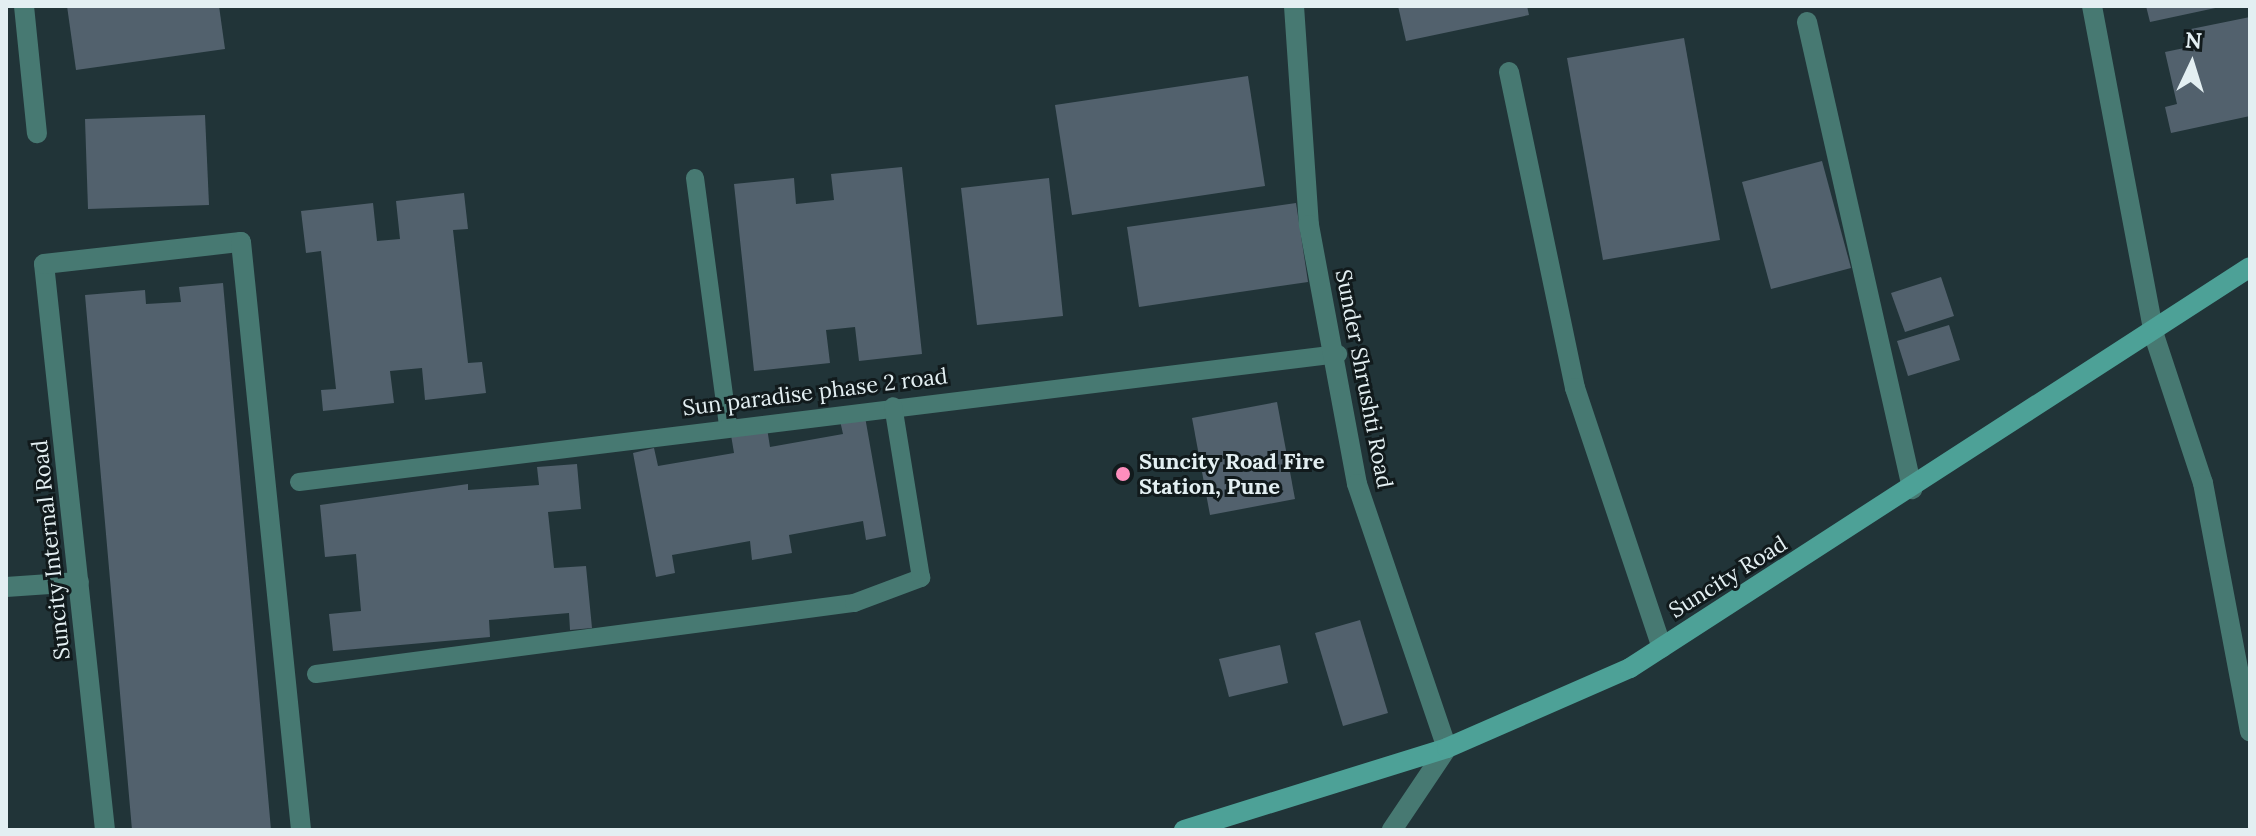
<!DOCTYPE html>
<style>
body{margin:0}
#map{position:relative;width:2256px;height:836px;overflow:hidden;background:#213438;font-family:Lora,serif}
div>[style]{position:absolute}
[style*='--x']{left:calc(var(--x)*1px);top:calc(var(--y)*1px);width:calc(var(--w)*1px);rotate:calc(var(--a)*1deg)}
.building>*{inset:0;background:#52616d}
.lane>*{height:18px;margin:-9px;padding:0 9px;transform-origin:9px;border-radius:9px;background:#477972}
.street>*{height:20px;margin:-10px;padding:0 10px;transform-origin:10px;border-radius:10px;background:#477972}
.secondary>*{height:20px;margin:-10px;padding:0 10px;transform-origin:10px;border-radius:10px;background:#4da197}
.dots>*{width:22px;height:22px;translate:-50% -50%;box-sizing:border-box;border:4px solid #111a1c;border-radius:50%}
span{translate:-50% -50%;white-space:nowrap;text-align:center;line-height:1.15;-webkit-text-stroke:6px #111a1c;paint-order:stroke}
.street-label{font-size:22px;color:#e3eff2}
.poi-label{font-size:22px;color:#e3eff2;font-weight:700}
.left{translate:0 -50%;text-align:left}
.frame{position:absolute;inset:0;border:8px solid #e3eff2;pointer-events:none}
.north{position:absolute;left:2152px;top:24px;width:80px;height:80px;-webkit-text-stroke:6px #111a1c;paint-order:stroke;rotate:4deg;font-size:22px;font-weight:700;line-height:32px;text-align:center;color:#e3eff2}
.north::after{content:'';display:block;margin:auto;width:28px;height:36px;background:#e3eff2;clip-path:polygon(50% 0,100% 100%,50% 72%,0 100%)}
</style>
<div id="map">
<div class="building">
<div style="clip-path:polygon(67px 6px,219px 6px,225px 49px,76px 70px)"></div>
<div style="clip-path:polygon(1398px 6px,1527px 6px,1529px 15px,1406px 41px)"></div>
<div style="clip-path:polygon(2146px 6px,2220px 6px,2220px 7px,2150px 22px)"></div>
<div style="clip-path:polygon(2250px 17px,2250px 116px,2171px 133px,2165px 107px,2177px 104px,2165px 52px,2194px 46px,2191px 29px)"></div>
<div style="clip-path:polygon(1684px 38px,1720px 240px,1603px 260px,1567px 58px)"></div>
<div style="clip-path:polygon(1248px 76px,1265px 186px,1072px 215px,1055px 105px)"></div>
<div style="clip-path:polygon(205px 115px,209px 205px,88px 209px,85px 119px)"></div>
<div style="clip-path:polygon(1822px 161px,1851px 268px,1771px 289px,1742px 182px)"></div>
<div style="clip-path:polygon(902px 167px,922px 354px,859px 361px,855px 327px,826px 330px,830px 363px,754px 371px,734px 184px,794px 178px,796px 204px,834px 200px,831px 174px)"></div>
<div style="clip-path:polygon(1049px 178px,1063px 316px,977px 325px,961px 188px)"></div>
<div style="clip-path:polygon(464px 193px,468px 229px,453px 230px,468px 363px,482px 362px,486px 393px,425px 400px,422px 368px,390px 371px,394px 403px,323px 411px,321px 390px,336px 389px,321px 251px,306px 253px,301px 211px,373px 203px,377px 241px,400px 239px,396px 201px)"></div>
<div style="clip-path:polygon(1296px 203px,1308px 282px,1139px 307px,1127px 227px)"></div>
<div style="clip-path:polygon(1941px 277px,1954px 316px,1905px 332px,1891px 293px)"></div>
<div style="clip-path:polygon(223px 283px,271px 830px,132px 830px,85px 295px,145px 290px,146px 304px,181px 302px,179px 287px)"></div>
<div style="clip-path:polygon(1949px 325px,1960px 360px,1908px 376px,1897px 341px)"></div>
<div style="clip-path:polygon(1277px 402px,1295px 499px,1210px 515px,1192px 418px)"></div>
<div style="clip-path:polygon(864px 411px,886px 536px,866px 540px,863px 521px,789px 535px,792px 553px,752px 560px,750px 541px,672px 555px,675px 573px,656px 577px,633px 453px,654px 448px,658px 466px,734px 453px,731px 435px,767px 428px,770px 447px,843px 434px,839px 416px)"></div>
<div style="clip-path:polygon(577px 464px,581px 509px,548px 512px,554px 568px,586px 566px,592px 628px,570px 630px,569px 613px,489px 620px,490px 637px,333px 651px,329px 614px,361px 611px,356px 554px,325px 557px,320px 505px,468px 484px,468px 490px,539px 485px,537px 467px)"></div>
<div style="clip-path:polygon(1360px 620px,1388px 713px,1343px 726px,1315px 633px)"></div>
<div style="clip-path:polygon(1280px 645px,1288px 683px,1229px 697px,1219px 659px)"></div>
</div>
<div class="lane">
<div style="--x:695;--y:178;--w:250;--a:82.4"></div>
<div style="--x:299;--y:482;--w:1047;--a:-7.02"></div>
<div style="--x:316;--y:674;--w:543;--a:-7.52"></div>
<div style="--x:854;--y:603;--w:72;--a:-20.5"></div>
<div style="--x:921;--y:578;--w:174;--a:-99.2"></div>
</div>
<div class="street">
<div style="--x:24;--y:6;--w:128;--a:84.2"></div>
<div style="--x:1294;--y:6;--w:220;--a:86.1"></div>
<div style="--x:1309;--y:225;--w:263;--a:79.5"></div>
<div style="--x:1357;--y:484;--w:279;--a:71.2"></div>
<div style="--x:1447;--y:748;--w:99;--a:123.9"></div>
<div style="--x:2092;--y:6;--w:335;--a:79.3"></div>
<div style="--x:2154;--y:335;--w:156;--a:71.7"></div>
<div style="--x:2203;--y:483;--w:253;--a:79.3"></div>
<div style="--x:1807;--y:22;--w:479;--a:77.3"></div>
<div style="--x:1509;--y:72;--w:323;--a:78.2"></div>
<div style="--x:1575;--y:388;--w:274;--a:71.5"></div>
<div style="--x:6;--y:587;--w:73;--a:-3.9"></div>
<div style="--x:105;--y:830;--w:569;--a:-96.15"></div>
<div style="--x:44;--y:264;--w:198;--a:-6.4"></div>
<div style="--x:241;--y:242;--w:591;--a:84.17"></div>
</div>
<div class="secondary">
<div style="--x:1184;--y:830;--w:275;--a:-17.3"></div>
<div style="--x:1447;--y:748;--w:200;--a:-23.6"></div>
<div style="--x:1630;--y:668;--w:738;--a:-32.89"></div>
</div>
<div class="dots">
<div style="left:1123px;top:474px;background:#fe8ebd"></div>
</div>
<div class="street-label">
<span style="left:1364px;top:379px;rotate:79deg">Sunder Shrushti Road</span>
<span style="left:815px;top:392px;rotate:-7deg">Sun paradise phase 2 road</span>
<span style="left:51px;top:550px;rotate:-96deg">Suncity Internal Road</span>
<span style="left:1728px;top:577px;rotate:-32deg">Suncity Road</span>
</div>
<div class="poi-label">
<span class="left" style="left:1139px;top:474px">Suncity Road Fire<br>Station, Pune</span>
</div>
<div class="frame"></div>
<div class="north">N</div>
</div>
